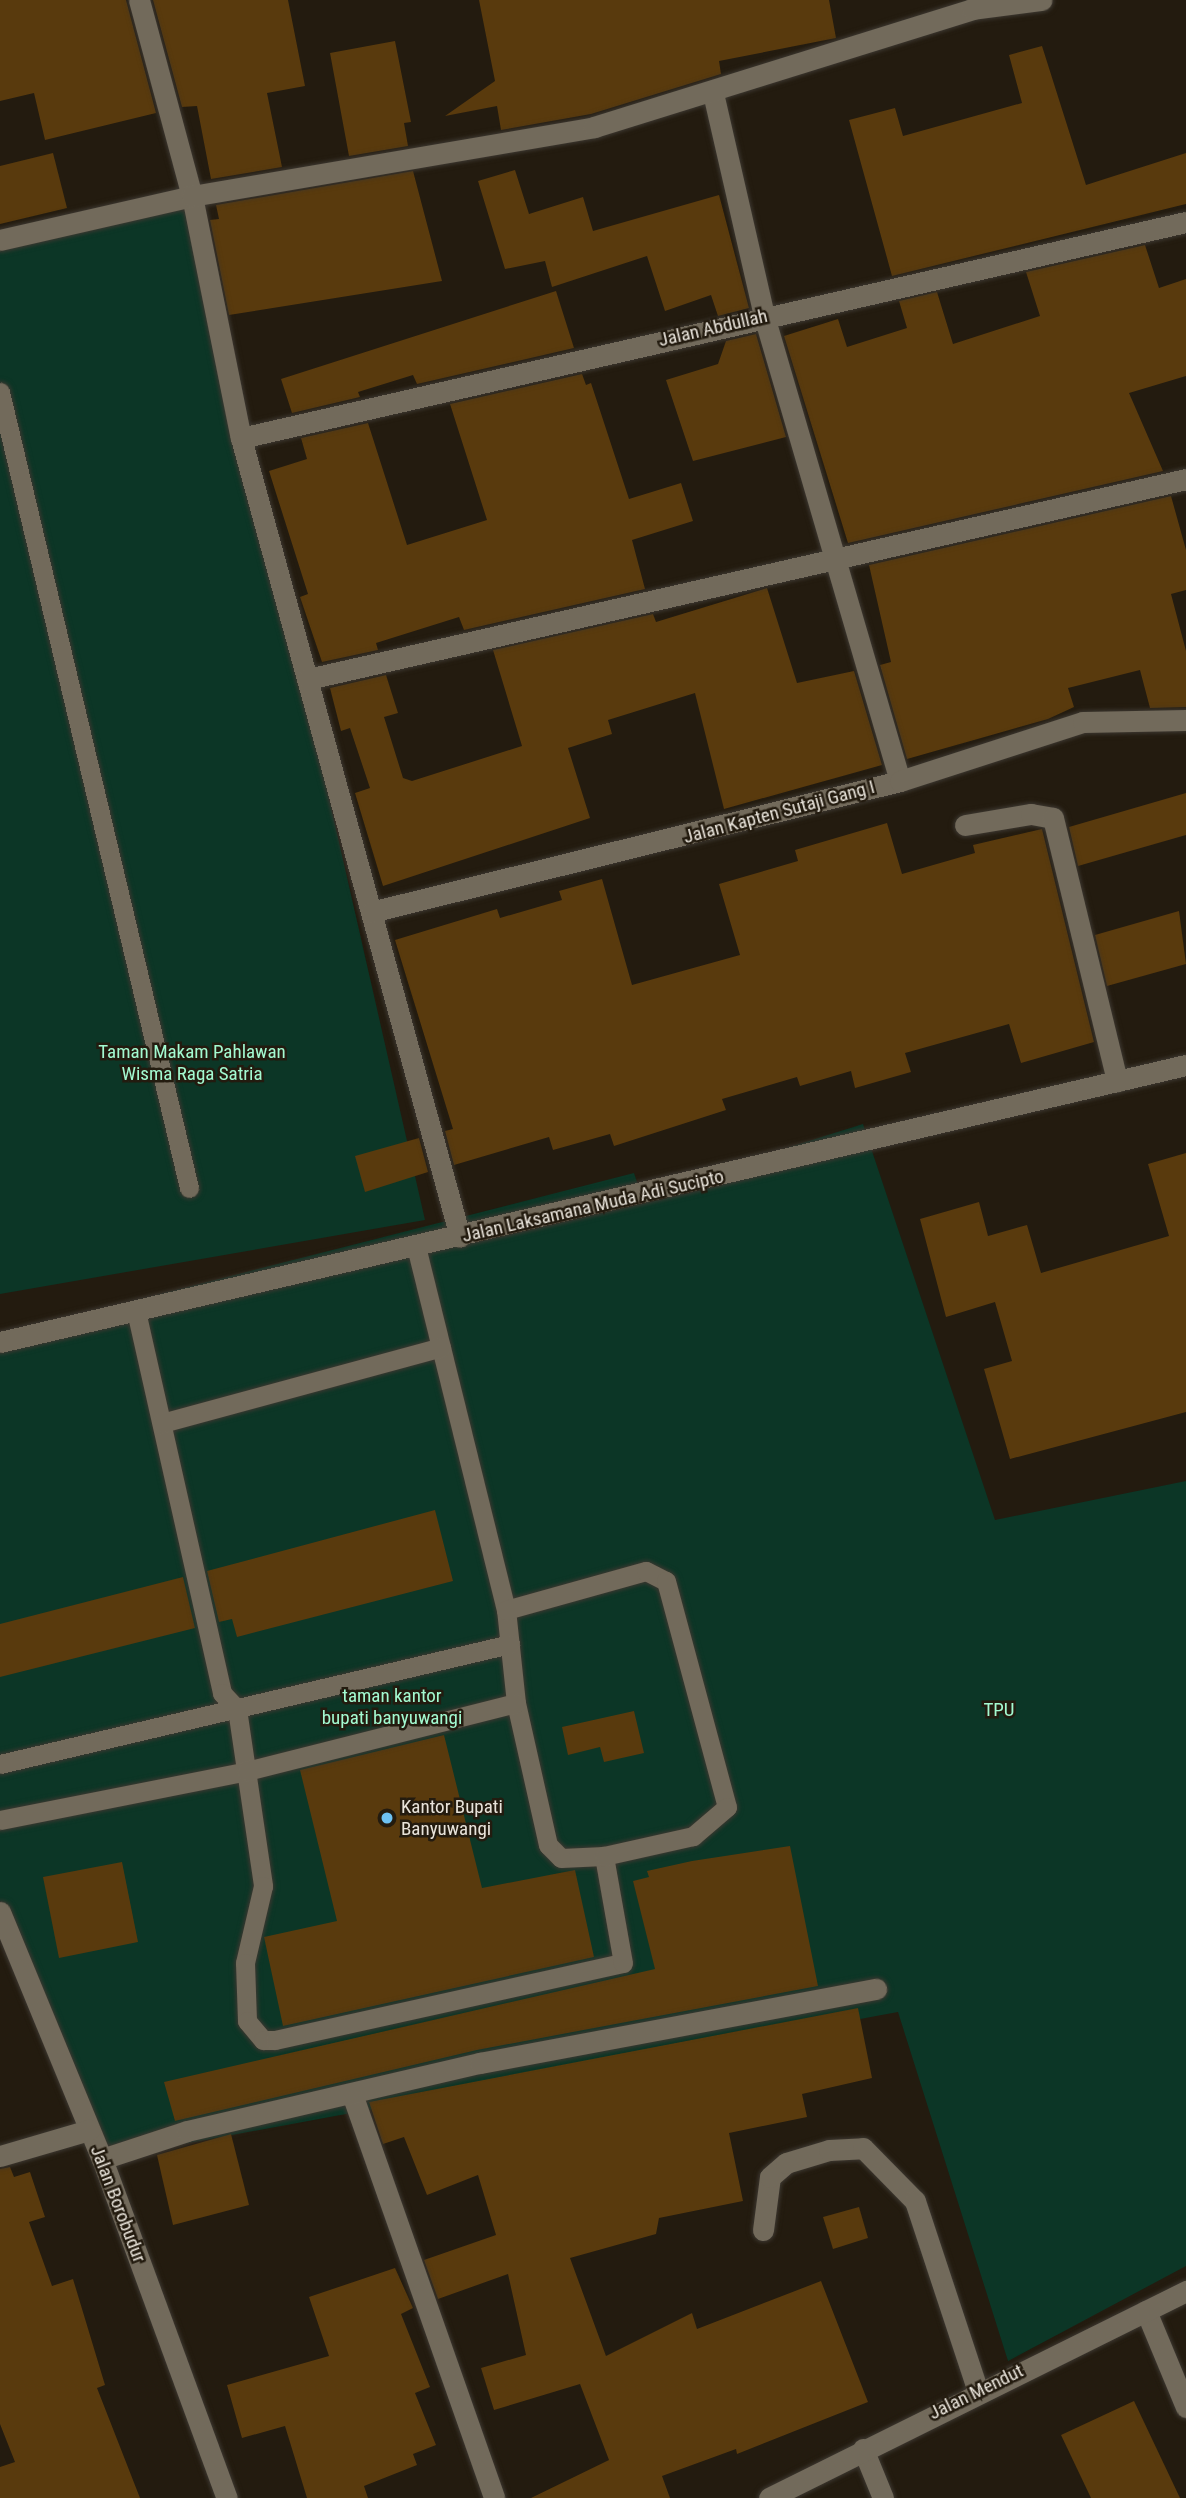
<!DOCTYPE html>
<style>
body{margin:0}
#map{position:relative;width:1186px;height:2498px;overflow:hidden;background:#231b0f;font-family:"Roboto Condensed",sans-serif}
div>[style]{position:absolute}
[style*='--x']{left:calc(var(--x)*1px);top:calc(var(--y)*1px);width:calc(var(--w)*1px);rotate:calc(var(--a)*1deg)}
.green>*{inset:0;background:#0c3626}
.building>*{inset:0;background:#593a0d}
.roads{filter:drop-shadow(0 0 2px #3c3730) drop-shadow(0 0 2px #3c3730)}
.lane>*{height:19px;margin:-9.5px;padding:0 9.5px;transform-origin:9.5px;border-radius:9.5px;background:#726a5b}
.street>*{height:21px;margin:-10.5px;padding:0 10.5px;transform-origin:10.5px;border-radius:10.5px;background:#726a5b}
.secondary>*{height:21px;margin:-10.5px;padding:0 10.5px;transform-origin:10.5px;border-radius:10.5px;background:#726a5b}
.dots>*{width:19px;height:19px;translate:-50% -50%;box-sizing:border-box;border:4px solid #231b0f;border-radius:50%}
span{translate:-50% -50%;white-space:nowrap;text-align:center;line-height:1.15;-webkit-text-stroke:5px #231b0f;paint-order:stroke}
.street-label{font-size:19px;color:#e8e3da}
.park-label{font-size:19px;color:#a3fad1}
.poi-label{font-size:19px;color:#e8e3da}
.left{translate:0 -50%;text-align:left}
</style>
<div id="map">
<div class="green">
<div style="clip-path:polygon(192px 196px,425px 1220px,0 1294px,0 242px)"></div>
<div style="clip-path:polygon(863px 1124px,995px 1520px,1186px 1481px,1186px 2266px,1008px 2361px,898px 2012px,102px 2159px,0 1901px,0 1335px,634px 1173px,641px 1194px)"></div>
</div>
<div class="building">
<div style="clip-path:polygon(0 0,126px 0,156px 113px,45px 140px,34px 93px,0 101px)"></div>
<div style="clip-path:polygon(153px 0,288px 0,305px 86px,267px 93px,282px 167px,211px 179px,197px 106px,182px 107px)"></div>
<div style="clip-path:polygon(479px 0,829px 0,836px 38px,719px 61px,721px 74px,591px 114px,501px 130px,497px 106px,445px 116px,495px 81px)"></div>
<div style="clip-path:polygon(395px 41px,411px 122px,404px 123px,408px 146px,349px 156px,330px 53px)"></div>
<div style="clip-path:polygon(1042px 46px,1086px 185px,1186px 153px,1186px 204px,892px 276px,849px 120px,895px 108px,903px 136px,1022px 103px,1009px 55px)"></div>
<div style="clip-path:polygon(53px 153px,67px 208px,0 224px,0 166px)"></div>
<div style="clip-path:polygon(515px 170px,529px 214px,583px 197px,593px 231px,719px 195px,749px 308px,718px 316px,711px 295px,665px 311px,647px 256px,552px 287px,545px 261px,505px 269px,478px 181px)"></div>
<div style="clip-path:polygon(413px 171px,442px 281px,229px 315px,210px 220px,219px 219px,216px 205px)"></div>
<div style="clip-path:polygon(1145px 245px,1159px 288px,1186px 279px,1186px 376px,1129px 393px,1163px 471px,848px 543px,784px 336px,838px 319px,847px 347px,907px 328px,899px 301px,937px 292px,953px 344px,1040px 316px,1026px 272px)"></div>
<div style="clip-path:polygon(556px 291px,574px 348px,417px 384px,413px 375px,358px 392px,360px 397px,292px 413px,281px 379px)"></div>
<div style="clip-path:polygon(756px 334px,786px 437px,693px 461px,666px 380px,718px 364px,726px 341px)"></div>
<div style="clip-path:polygon(582px 374px,586px 385px,591px 383px,629px 499px,681px 483px,693px 521px,632px 540px,645px 589px,464px 630px,459px 617px,376px 643px,378px 650px,322px 662px,300px 597px,308px 594px,269px 471px,307px 459px,301px 438px,368px 423px,407px 545px,487px 520px,450px 404px)"></div>
<div style="clip-path:polygon(1171px 496px,1186px 550px,1186px 590px,1171px 594px,1186px 651px,1186px 707px,1150px 708px,1140px 670px,1068px 688px,1074px 707px,1048px 719px,907px 759px,880px 665px,891px 662px,869px 565px)"></div>
<div style="clip-path:polygon(767px 588px,797px 683px,854px 671px,882px 765px,724px 809px,695px 693px,608px 720px,612px 734px,568px 748px,590px 818px,383px 886px,355px 793px,370px 788px,350px 728px,341px 731px,330px 688px,386px 675px,398px 713px,384px 717px,403px 778px,412px 781px,522px 746px,493px 650px,653px 614px,656px 622px)"></div>
<div style="clip-path:polygon(1186px 793px,1186px 835px,1078px 866px,1069px 827px)"></div>
<div style="clip-path:polygon(887px 823px,902px 874px,975px 853px,973px 845px,1042px 829px,1094px 1042px,1021px 1063px,1009px 1024px,905px 1053px,911px 1072px,855px 1088px,851px 1071px,800px 1086px,797px 1077px,722px 1099px,726px 1110px,614px 1146px,610px 1134px,553px 1150px,549px 1137px,454px 1165px,445px 1131px,453px 1129px,395px 940px,497px 909px,500px 918px,562px 900px,559px 891px,602px 879px,632px 985px,740px 955px,719px 884px,798px 861px,795px 850px)"></div>
<div style="clip-path:polygon(1179px 911px,1186px 964px,1107px 986px,1095px 935px)"></div>
<div style="clip-path:polygon(419px 1138px,428px 1172px,365px 1192px,355px 1156px)"></div>
<div style="clip-path:polygon(1186px 1153px,1186px 1412px,1010px 1459px,984px 1369px,1012px 1361px,995px 1302px,946px 1317px,920px 1219px,979px 1202px,988px 1236px,1027px 1225px,1041px 1273px,1169px 1236px,1148px 1164px)"></div>
<div style="clip-path:polygon(435px 1510px,453px 1581px,237px 1637px,232px 1619px,219px 1622px,207px 1571px)"></div>
<div style="clip-path:polygon(183px 1577px,195px 1628px,0 1677px,0 1624px)"></div>
<div style="clip-path:polygon(634px 1711px,644px 1753px,604px 1762px,600px 1747px,568px 1755px,562px 1727px)"></div>
<div style="clip-path:polygon(444px 1735px,482px 1888px,575px 1870px,594px 1957px,283px 2026px,264px 1937px,337px 1921px,300px 1770px)"></div>
<div style="clip-path:polygon(790px 1846px,818px 1986px,477px 2050px,175px 2121px,164px 2082px,655px 1969px,633px 1881px,649px 1877px,647px 1871px,692px 1861px)"></div>
<div style="clip-path:polygon(122px 1862px,138px 1942px,59px 1958px,43px 1877px)"></div>
<div style="clip-path:polygon(858px 2008px,872px 2078px,802px 2094px,807px 2117px,729px 2133px,743px 2201px,659px 2218px,656px 2234px,570px 2258px,606px 2356px,692px 2313px,697px 2329px,821px 2281px,868px 2402px,737px 2454px,736px 2449px,662px 2476px,670px 2498px,531px 2498px,609px 2460px,580px 2384px,494px 2410px,481px 2368px,526px 2355px,508px 2274px,438px 2299px,424px 2260px,496px 2235px,478px 2175px,427px 2195px,404px 2137px,383px 2144px,369px 2102px)"></div>
<div style="clip-path:polygon(231px 2134px,249px 2205px,173px 2225px,157px 2155px)"></div>
<div style="clip-path:polygon(10px 2167px,14px 2177px,30px 2172px,45px 2217px,29px 2222px,52px 2286px,73px 2279px,105px 2385px,97px 2388px,140px 2498px,0 2498px,0 2467px,15px 2462px,0 2424px,0 2169px)"></div>
<div style="clip-path:polygon(859px 2207px,868px 2238px,833px 2249px,823px 2217px)"></div>
<div style="clip-path:polygon(395px 2268px,413px 2308px,401px 2314px,430px 2387px,415px 2393px,436px 2445px,413px 2454px,417px 2465px,364px 2486px,368px 2498px,307px 2498px,285px 2426px,242px 2438px,227px 2385px,329px 2356px,309px 2297px)"></div>
<div style="clip-path:polygon(1134px 2401px,1180px 2498px,1091px 2498px,1061px 2435px)"></div>
</div>
<div class="roads">
<div class="lane">
<div style="--x:0;--y:392;--w:818;--a:76.64"></div>
<div style="--x:136;--y:1311;--w:392;--a:77.3"></div>
<div style="--x:222;--y:1693;--w:22;--a:47"></div>
<div style="--x:237;--y:1709;--w:179;--a:81.6"></div>
<div style="--x:263;--y:1886;--w:79;--a:103.2"></div>
<div style="--x:245;--y:1963;--w:58;--a:88"></div>
<div style="--x:247;--y:2021;--w:25;--a:50"></div>
<div style="--x:263;--y:2040;--w:12;--a:0"></div>
<div style="--x:275;--y:2040;--w:356;--a:-12.5"></div>
<div style="--x:623;--y:1963;--w:109;--a:-100.1"></div>
<div style="--x:604;--y:1856;--w:43;--a:177.3"></div>
<div style="--x:561;--y:1858;--w:18;--a:-135"></div>
<div style="--x:548;--y:1845;--w:146;--a:-102.7"></div>
<div style="--x:516;--y:1703;--w:94;--a:-96.1"></div>
<div style="--x:506;--y:1610;--w:374;--a:-103.9"></div>
<div style="--x:162;--y:1423;--w:289;--a:-15.2"></div>
<div style="--x:506;--y:1610;--w:145;--a:-15.6"></div>
<div style="--x:646;--y:1571;--w:22;--a:27"></div>
<div style="--x:666;--y:1581;--w:234;--a:74.9"></div>
<div style="--x:727;--y:1807;--w:45;--a:139.5"></div>
<div style="--x:693;--y:1836;--w:91;--a:167.3"></div>
<div style="--x:0;--y:1764;--w:524;--a:-13.24"></div>
<div style="--x:0;--y:1820;--w:252;--a:-11.2"></div>
<div style="--x:247;--y:1771;--w:277;--a:-14.2"></div>
</div>
<div class="street">
<div style="--x:139;--y:0;--w:203;--a:74.9"></div>
<div style="--x:192;--y:196;--w:247;--a:78.6"></div>
<div style="--x:241;--y:438;--w:828;--a:74.67"></div>
<div style="--x:713;--y:93;--w:229;--a:77.1"></div>
<div style="--x:764;--y:316;--w:484;--a:73.7"></div>
<div style="--x:0;--y:240;--w:197;--a:-12.9"></div>
<div style="--x:192;--y:196;--w:408;--a:-9.7"></div>
<div style="--x:594;--y:127;--w:396;--a:-17.3"></div>
<div style="--x:972;--y:9;--w:70;--a:-7.4"></div>
<div style="--x:241;--y:438;--w:969;--a:-12.88"></div>
<div style="--x:308;--y:679;--w:900;--a:-12.83"></div>
<div style="--x:965;--y:825;--w:67;--a:-9.5"></div>
<div style="--x:1031;--y:814;--w:22;--a:10"></div>
<div style="--x:1053;--y:818;--w:271;--a:76.3"></div>
<div style="--x:371;--y:912;--w:545;--a:-13.91"></div>
<div style="--x:900;--y:781;--w:192;--a:-17.9"></div>
<div style="--x:1083;--y:722;--w:103;--a:-1.1"></div>
<div style="--x:0;--y:1912;--w:267;--a:67.6"></div>
<div style="--x:102;--y:2159;--w:361;--a:69.8"></div>
<div style="--x:352;--y:2094;--w:428;--a:70.6"></div>
<div style="--x:0;--y:2156;--w:93;--a:-16.3"></div>
<div style="--x:102;--y:2159;--w:89;--a:-18.2"></div>
<div style="--x:187;--y:2131;--w:301;--a:-13.1"></div>
<div style="--x:480;--y:2063;--w:403;--a:-10.6"></div>
<div style="--x:763;--y:2230;--w:53;--a:-82.5"></div>
<div style="--x:770;--y:2177;--w:21;--a:-41"></div>
<div style="--x:786;--y:2163;--w:45;--a:-16.8"></div>
<div style="--x:829;--y:2150;--w:34;--a:-3"></div>
<div style="--x:863;--y:2148;--w:74;--a:45.5"></div>
<div style="--x:915;--y:2201;--w:198;--a:71.7"></div>
<div style="--x:1146;--y:2311;--w:104;--a:67.4"></div>
<div style="--x:863;--y:2449;--w:53;--a:67.8"></div>
<div style="--x:769;--y:2498;--w:466;--a:-26.4"></div>
</div>
<div class="secondary">
<div style="--x:0;--y:1342;--w:1218;--a:-13.15"></div>
</div>
</div>
<div class="dots">
<div style="left:387px;top:1818px;background:#6ec2f3"></div>
</div>
<div class="street-label">
<span style="left:713px;top:328px;rotate:-13deg">Jalan Abdullah</span>
<span style="left:779px;top:812px;rotate:-15deg">Jalan Kapten Sutaji Gang I</span>
<span style="left:593px;top:1206px;rotate:-13deg">Jalan Laksamana Muda Adi Sucipto</span>
<span style="left:118px;top:2204px;rotate:69deg">Jalan Borobudur</span>
<span style="left:976px;top:2392px;rotate:-26deg">Jalan Mendut</span>
</div>
<div class="park-label">
<span style="left:192px;top:1063px">Taman Makam Pahlawan<br>Wisma Raga Satria</span>
<span style="left:392px;top:1707px">taman kantor<br>bupati banyuwangi</span>
<span style="left:999px;top:1710px">TPU</span>
</div>
<div class="poi-label">
<span class="left" style="left:401px;top:1818px">Kantor Bupati<br>Banyuwangi</span>
</div>
</div>
